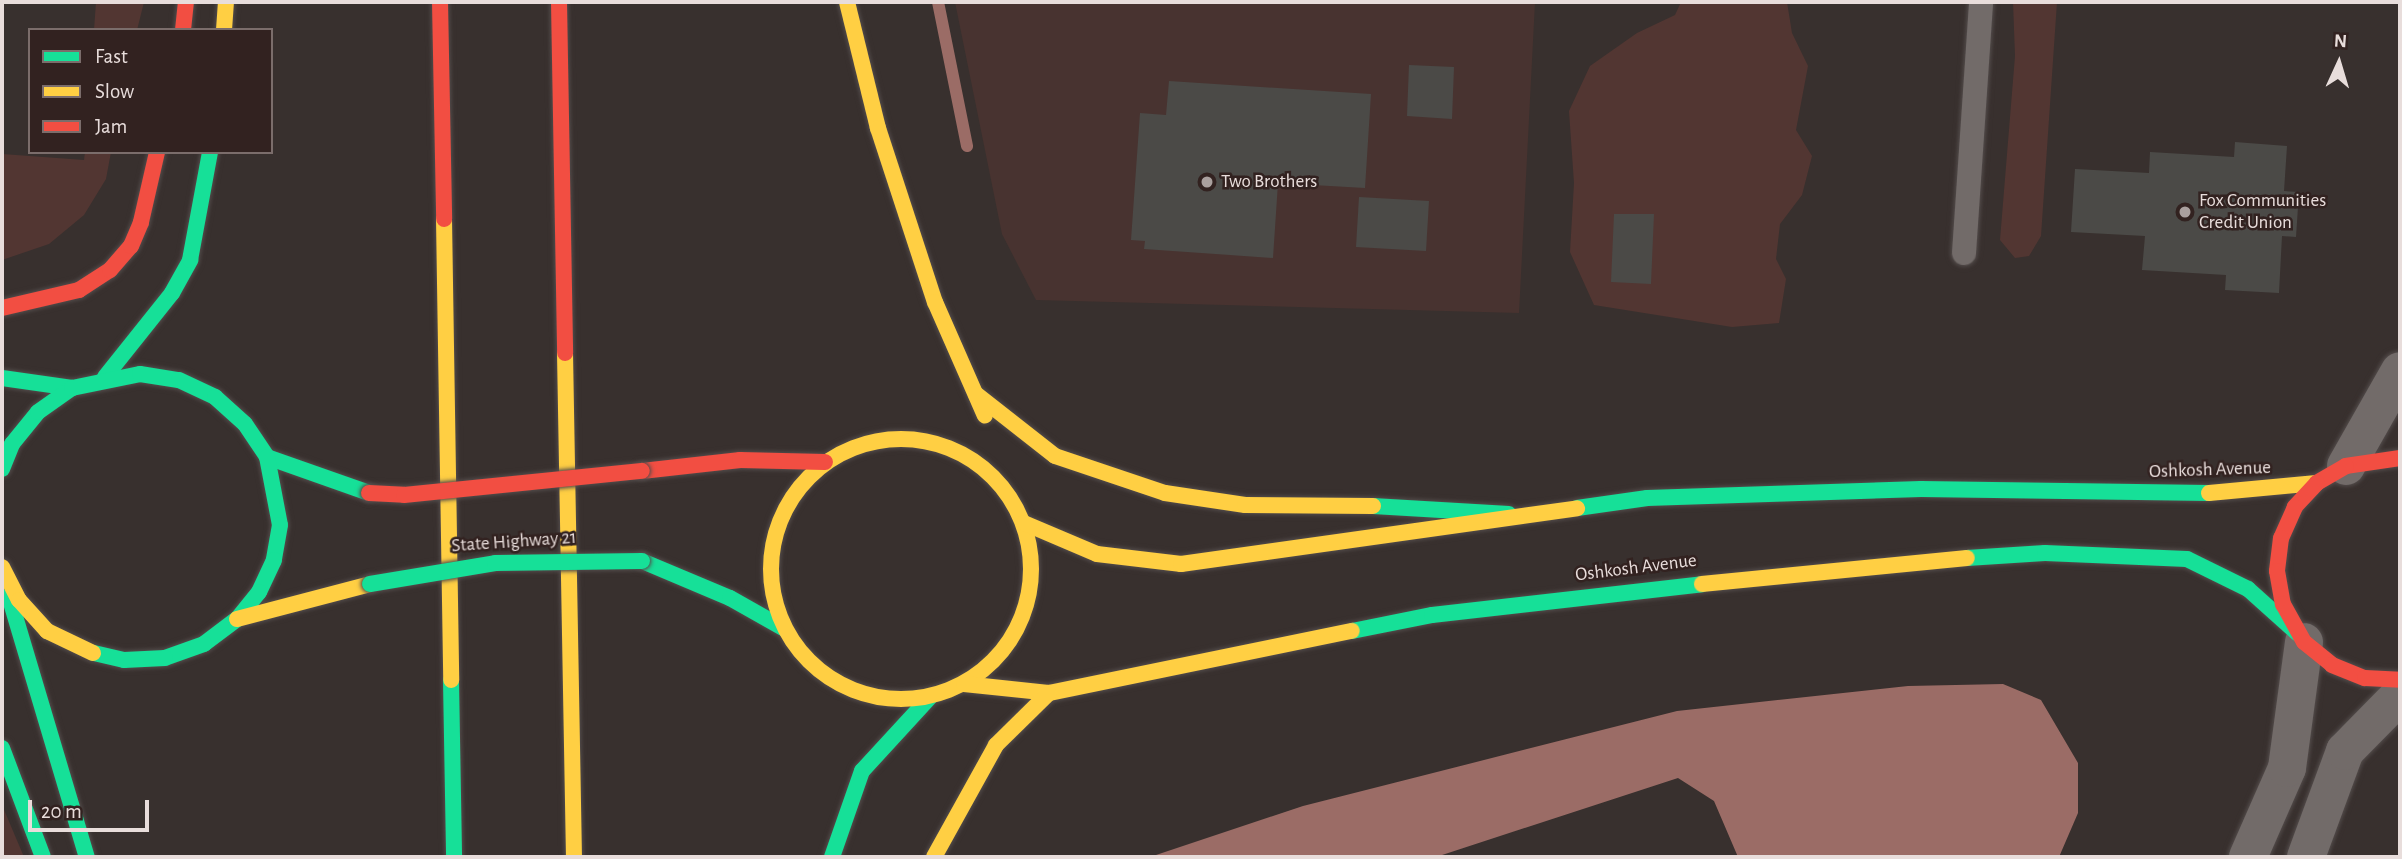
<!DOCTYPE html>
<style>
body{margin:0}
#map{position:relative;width:2402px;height:859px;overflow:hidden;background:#38302e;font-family:"Alegreya Sans",sans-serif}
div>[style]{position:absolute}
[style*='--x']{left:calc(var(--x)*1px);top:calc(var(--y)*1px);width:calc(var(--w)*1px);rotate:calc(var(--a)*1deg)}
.built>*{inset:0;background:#483330}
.green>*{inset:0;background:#523632}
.water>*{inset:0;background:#9b6c66}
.stream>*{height:12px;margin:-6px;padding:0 6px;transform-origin:6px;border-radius:6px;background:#9b6c66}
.building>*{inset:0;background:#4b4a47}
.roads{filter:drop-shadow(0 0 2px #534c4b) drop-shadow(0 0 2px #534c4b)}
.lane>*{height:24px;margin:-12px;padding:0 12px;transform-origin:12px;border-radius:12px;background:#726b69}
.street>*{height:38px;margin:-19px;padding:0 19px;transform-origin:19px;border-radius:19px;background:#726b69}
.fast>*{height:16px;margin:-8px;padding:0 8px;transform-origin:8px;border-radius:8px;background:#16e098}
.slow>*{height:16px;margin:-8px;padding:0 8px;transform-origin:8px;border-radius:8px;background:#ffcf43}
.slow>.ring{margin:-8px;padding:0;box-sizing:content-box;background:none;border:16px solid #ffcf43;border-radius:50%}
.jam>*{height:16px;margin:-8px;padding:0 8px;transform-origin:8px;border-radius:8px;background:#f24e42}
.bridges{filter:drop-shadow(0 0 2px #534c4b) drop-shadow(0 0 2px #534c4b)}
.fast-bridge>*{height:16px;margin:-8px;padding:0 8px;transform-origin:8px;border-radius:8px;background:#16e098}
.jam-bridge>*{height:16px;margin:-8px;padding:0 8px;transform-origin:8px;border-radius:8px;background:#f24e42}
.dots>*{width:19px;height:19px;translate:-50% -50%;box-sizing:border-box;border:4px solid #322220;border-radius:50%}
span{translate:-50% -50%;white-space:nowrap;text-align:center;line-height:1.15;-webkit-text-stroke:5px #322220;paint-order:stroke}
.poi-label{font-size:19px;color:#e8dddb}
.left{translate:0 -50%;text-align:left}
.street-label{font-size:19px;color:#e8dddb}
.frame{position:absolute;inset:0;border:4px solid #e8dddb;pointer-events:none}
.legend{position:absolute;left:28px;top:28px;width:245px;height:126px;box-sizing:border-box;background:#322220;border:2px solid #7b6d6b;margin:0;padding:9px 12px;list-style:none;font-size:21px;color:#e8dddb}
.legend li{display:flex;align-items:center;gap:14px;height:35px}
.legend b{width:35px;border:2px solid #7b6d6b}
.north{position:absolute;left:2304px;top:28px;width:70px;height:70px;-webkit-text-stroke:5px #322220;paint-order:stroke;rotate:4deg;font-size:19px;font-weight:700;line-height:28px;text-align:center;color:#e8dddb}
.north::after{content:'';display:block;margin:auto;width:24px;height:32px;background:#e8dddb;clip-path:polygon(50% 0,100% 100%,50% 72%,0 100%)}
.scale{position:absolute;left:28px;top:800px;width:121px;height:32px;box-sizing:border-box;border:4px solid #e8dddb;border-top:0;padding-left:9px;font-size:21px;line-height:24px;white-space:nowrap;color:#e8dddb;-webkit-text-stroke:5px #322220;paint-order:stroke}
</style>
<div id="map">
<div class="built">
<div style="clip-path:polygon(955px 2px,1535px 2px,1519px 313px,1036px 300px,1002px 234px)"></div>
</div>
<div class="green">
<div style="clip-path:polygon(96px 2px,144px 2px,137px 30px,94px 30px)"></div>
<div style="clip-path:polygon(1681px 2px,1787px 2px,1792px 33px,1808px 66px,1796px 130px,1812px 156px,1802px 195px,1780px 224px,1776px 259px,1786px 279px,1779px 323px,1732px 327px,1594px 305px,1570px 252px,1574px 183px,1569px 111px,1590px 66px,1637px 33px,1675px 15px)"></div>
<div style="clip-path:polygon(2013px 2px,2057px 2px,2041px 236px,2029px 256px,2015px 258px,2000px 240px,2015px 56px)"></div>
<div style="clip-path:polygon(85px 152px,111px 152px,106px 179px,84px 215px,49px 244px,2px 260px,2px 154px,84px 160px)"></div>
<div style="clip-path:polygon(2px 805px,24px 857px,2px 857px)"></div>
</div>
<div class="water">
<div style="clip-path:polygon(2003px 684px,2041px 700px,2078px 763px,2078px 813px,2059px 857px,1738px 857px,1714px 801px,1678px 778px,1436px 857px,1150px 857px,1303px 806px,1677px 711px,1908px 686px)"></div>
</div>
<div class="stream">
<div style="--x:938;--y:2;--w:147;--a:78.6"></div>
</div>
<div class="building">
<div style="clip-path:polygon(1409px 65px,1454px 67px,1452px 119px,1407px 116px)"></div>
<div style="clip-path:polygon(1169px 81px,1371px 94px,1365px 188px,1278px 183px,1273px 258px,1144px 249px,1145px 241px,1131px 240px,1140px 113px,1166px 115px)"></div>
<div style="clip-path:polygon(2235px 142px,2287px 146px,2284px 191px,2299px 192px,2296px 237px,2282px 236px,2279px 293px,2225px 290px,2226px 275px,2142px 270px,2145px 236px,2071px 232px,2075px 169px,2149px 173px,2150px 152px,2234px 157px)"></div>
<div style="clip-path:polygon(1359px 197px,1429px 201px,1426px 251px,1356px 247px)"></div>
<div style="clip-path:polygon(1614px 214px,1654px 214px,1651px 284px,1611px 282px)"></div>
</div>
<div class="roads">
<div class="lane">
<div style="--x:1964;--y:253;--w:252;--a:-86.1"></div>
</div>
<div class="street">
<div style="--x:2346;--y:466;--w:109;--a:-60.4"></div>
<div style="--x:2248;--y:857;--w:97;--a:-66.3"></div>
<div style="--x:2287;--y:768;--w:127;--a:-82.3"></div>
<div style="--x:2306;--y:857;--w:113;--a:-69.8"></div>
<div style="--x:2345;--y:751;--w:78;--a:-45.5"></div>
</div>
<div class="fast">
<div style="--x:105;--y:377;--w:107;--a:-51.4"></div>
<div style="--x:172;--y:293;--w:38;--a:-61"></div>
<div style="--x:190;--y:260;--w:110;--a:-79.5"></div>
<div style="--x:2;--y:378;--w:71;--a:8.1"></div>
<div style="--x:267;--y:457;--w:108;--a:19.4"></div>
<div style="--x:2;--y:469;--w:27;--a:-68"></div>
<div style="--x:12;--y:444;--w:41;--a:-50.9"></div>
<div style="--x:38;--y:412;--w:42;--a:-35.2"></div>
<div style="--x:72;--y:388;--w:69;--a:-11.6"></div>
<div style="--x:140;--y:374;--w:39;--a:9"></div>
<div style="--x:179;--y:380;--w:40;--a:25"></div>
<div style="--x:215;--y:397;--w:40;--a:42"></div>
<div style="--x:245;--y:424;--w:40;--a:56"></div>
<div style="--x:267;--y:457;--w:69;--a:79.2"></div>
<div style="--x:280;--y:525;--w:36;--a:100"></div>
<div style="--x:274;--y:560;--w:35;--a:115"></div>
<div style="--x:259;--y:592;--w:35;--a:129"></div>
<div style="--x:237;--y:619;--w:41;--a:142.9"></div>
<div style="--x:204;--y:644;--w:41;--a:160.3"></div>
<div style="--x:165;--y:658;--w:41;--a:177.2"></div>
<div style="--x:124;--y:660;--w:32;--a:-167"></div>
<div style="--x:1373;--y:506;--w:136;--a:3.4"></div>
<div style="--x:1577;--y:508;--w:71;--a:-8.1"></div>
<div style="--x:1647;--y:498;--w:274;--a:-1.9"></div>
<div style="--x:1921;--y:489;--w:288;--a:0.8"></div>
<div style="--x:1967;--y:558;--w:78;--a:-3.7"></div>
<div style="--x:2045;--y:553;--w:142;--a:2.4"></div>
<div style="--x:2187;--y:559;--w:68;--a:26.2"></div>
<div style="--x:2248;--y:589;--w:66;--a:41.9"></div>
<div style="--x:642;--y:561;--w:95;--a:22.8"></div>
<div style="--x:730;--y:598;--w:63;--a:29.4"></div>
<div style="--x:9;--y:596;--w:272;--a:73.4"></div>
<div style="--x:1352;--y:631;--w:82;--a:-11.3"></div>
<div style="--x:1432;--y:615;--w:272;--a:-6.5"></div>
<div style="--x:451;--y:680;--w:177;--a:89"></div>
<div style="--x:2;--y:748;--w:116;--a:69.4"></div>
<div style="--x:832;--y:857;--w:91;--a:-70.8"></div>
<div style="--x:862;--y:771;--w:102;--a:-47.4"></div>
</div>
<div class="slow">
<div style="--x:847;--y:2;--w:130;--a:76.2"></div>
<div style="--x:878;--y:128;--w:183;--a:71.9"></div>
<div style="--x:935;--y:302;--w:124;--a:66.3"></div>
<div style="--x:224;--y:30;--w:28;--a:-86"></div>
<div style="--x:444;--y:219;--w:461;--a:89.1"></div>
<div style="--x:565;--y:353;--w:504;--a:88.98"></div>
<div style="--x:976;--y:394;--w:100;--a:38.1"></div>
<div style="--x:1055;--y:456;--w:116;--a:18.6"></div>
<div style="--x:1165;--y:493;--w:81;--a:8.5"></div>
<div style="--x:1245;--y:505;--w:128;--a:0.4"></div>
<div class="ring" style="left:771px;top:439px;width:244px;height:244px"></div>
<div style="--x:2209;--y:493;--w:108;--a:-5.3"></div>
<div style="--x:1024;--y:523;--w:79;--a:23"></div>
<div style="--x:1097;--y:554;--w:85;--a:6.8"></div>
<div style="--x:1181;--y:564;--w:400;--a:-8"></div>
<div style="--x:2;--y:567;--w:37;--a:63"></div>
<div style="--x:19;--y:600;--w:42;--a:47.9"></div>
<div style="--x:47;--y:631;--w:51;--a:25.6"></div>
<div style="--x:1702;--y:584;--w:266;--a:-5.6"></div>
<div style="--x:237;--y:619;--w:138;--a:-14.7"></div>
<div style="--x:964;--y:684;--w:85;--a:6"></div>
<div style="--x:1049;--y:693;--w:309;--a:-11.6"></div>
<div style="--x:934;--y:857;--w:128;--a:-61"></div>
<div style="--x:996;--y:745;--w:74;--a:-44.5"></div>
</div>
<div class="jam">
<div style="--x:440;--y:2;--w:217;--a:88.9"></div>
<div style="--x:559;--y:2;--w:351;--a:89"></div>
<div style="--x:183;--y:30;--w:28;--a:-84"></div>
<div style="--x:2;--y:308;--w:79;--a:-13.2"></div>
<div style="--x:79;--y:290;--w:37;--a:-33"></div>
<div style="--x:110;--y:270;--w:32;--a:-49"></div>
<div style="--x:131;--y:246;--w:26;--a:-67"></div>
<div style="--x:141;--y:222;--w:72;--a:-77.1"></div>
<div style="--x:2400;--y:458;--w:55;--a:171.6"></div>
<div style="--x:2346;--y:466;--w:34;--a:150"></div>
<div style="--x:2317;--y:483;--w:33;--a:133"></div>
<div style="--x:2295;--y:507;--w:34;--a:114"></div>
<div style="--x:2281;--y:538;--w:33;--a:97"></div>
<div style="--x:2277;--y:571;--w:34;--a:80"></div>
<div style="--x:2283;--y:604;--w:43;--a:61.1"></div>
<div style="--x:2304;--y:642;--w:36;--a:39"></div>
<div style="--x:2332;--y:665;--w:35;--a:22"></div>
<div style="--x:2365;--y:678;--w:35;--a:3"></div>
<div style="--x:642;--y:471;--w:99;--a:-6.4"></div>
<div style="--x:740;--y:460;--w:85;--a:1.3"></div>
</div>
</div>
<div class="bridges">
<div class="fast-bridge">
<div style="--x:370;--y:584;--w:127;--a:-9.5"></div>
<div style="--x:495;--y:563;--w:147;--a:-0.8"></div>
</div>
<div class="jam-bridge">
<div style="--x:369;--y:493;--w:35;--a:3"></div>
<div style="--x:404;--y:495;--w:239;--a:-5.8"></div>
</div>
</div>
<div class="dots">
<div style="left:1207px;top:182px;background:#aaa09e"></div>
<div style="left:2185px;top:212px;background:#aaa09e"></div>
</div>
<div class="poi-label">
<span class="left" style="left:1221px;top:182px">Two Brothers</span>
<span class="left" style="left:2199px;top:212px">Fox Communities<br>Credit Union</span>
</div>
<div class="street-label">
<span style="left:2210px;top:470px;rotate:-2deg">Oshkosh Avenue</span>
<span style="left:514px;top:542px;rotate:-4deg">State Highway 21</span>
<span style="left:1636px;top:568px;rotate:-7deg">Oshkosh Avenue</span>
</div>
<div class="frame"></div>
<ul class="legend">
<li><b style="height:9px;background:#16e098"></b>Fast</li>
<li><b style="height:9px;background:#ffcf43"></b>Slow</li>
<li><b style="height:9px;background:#f24e42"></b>Jam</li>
</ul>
<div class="north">N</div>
<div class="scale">20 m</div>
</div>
